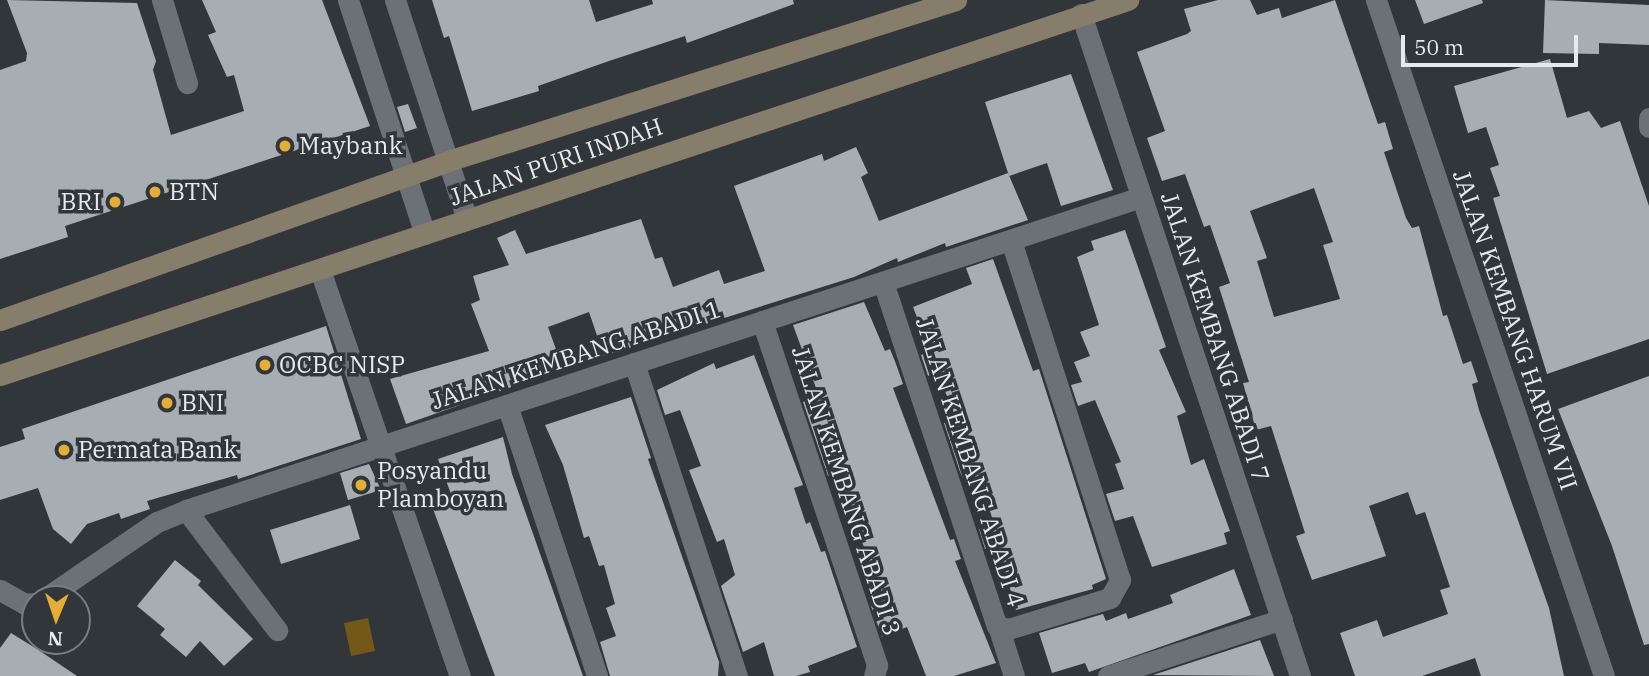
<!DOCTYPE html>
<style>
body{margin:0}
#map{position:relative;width:1649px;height:676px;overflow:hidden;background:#31363b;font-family:"IBM Plex Serif",serif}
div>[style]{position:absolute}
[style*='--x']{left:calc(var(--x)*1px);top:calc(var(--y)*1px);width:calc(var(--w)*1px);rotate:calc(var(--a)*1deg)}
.green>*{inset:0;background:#745819}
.building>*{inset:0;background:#a7aeb3}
.street>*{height:21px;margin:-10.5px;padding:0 10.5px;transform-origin:10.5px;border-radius:10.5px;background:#6b7176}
.secondary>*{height:21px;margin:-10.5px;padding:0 10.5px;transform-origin:10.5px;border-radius:10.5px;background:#867e6a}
.dots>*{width:19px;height:19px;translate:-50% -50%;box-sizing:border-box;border:4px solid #31363b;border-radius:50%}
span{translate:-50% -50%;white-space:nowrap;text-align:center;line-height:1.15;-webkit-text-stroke:7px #31363b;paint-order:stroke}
.poi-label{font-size:24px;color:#e7eaed}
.left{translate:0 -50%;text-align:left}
.right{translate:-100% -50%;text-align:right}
.street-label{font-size:24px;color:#e7eaed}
.north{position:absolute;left:21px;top:585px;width:70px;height:70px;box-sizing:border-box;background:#31363b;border:2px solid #7a7e82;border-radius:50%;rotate:182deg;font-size:19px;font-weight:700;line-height:28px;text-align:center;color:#e7eaed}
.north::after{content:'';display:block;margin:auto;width:24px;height:32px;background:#e4ae35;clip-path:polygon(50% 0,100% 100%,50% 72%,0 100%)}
.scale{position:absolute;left:1401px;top:35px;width:177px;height:32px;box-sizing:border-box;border:4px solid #e7eaed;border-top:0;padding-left:9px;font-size:21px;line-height:24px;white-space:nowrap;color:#e7eaed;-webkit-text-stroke:5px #31363b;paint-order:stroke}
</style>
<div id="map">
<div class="green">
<div style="clip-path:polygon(368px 618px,375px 651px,351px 656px,344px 623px)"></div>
</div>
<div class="building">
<div style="clip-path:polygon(7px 0,137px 3px,156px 61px,153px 70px,171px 135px,244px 111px,234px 75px,227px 77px,208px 35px,216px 32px,202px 0,322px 0,370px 126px,65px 226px,68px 237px,0 259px,0 70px,26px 61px,27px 53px)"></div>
<div style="clip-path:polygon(432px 0,589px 0,596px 22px,653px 4px,652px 0,793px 0,794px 4px,687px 43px,685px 36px,609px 61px,538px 86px,539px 91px,472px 111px,449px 36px,444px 38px)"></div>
<div style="clip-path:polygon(evenodd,1218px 0,1250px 0,1257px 15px,1279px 8px,1282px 18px,1335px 0,1378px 124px,1385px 122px,1393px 149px,1384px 152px,1406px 218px,1412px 228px,1419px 226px,1443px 316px,1447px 315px,1463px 364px,1471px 361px,1478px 382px,1472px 384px,1479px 410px,1549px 608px,1564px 676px,1481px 676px,1475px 658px,1422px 676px,1355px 676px,1340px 633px,1377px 620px,1383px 637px,1448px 614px,1440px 590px,1450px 587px,1425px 512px,1416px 515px,1408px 492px,1369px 506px,1386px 556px,1312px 580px,1296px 536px,1305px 533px,1271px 426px,1256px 430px,1243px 383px,1249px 382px,1219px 287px,1230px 283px,1210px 225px,1204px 227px,1185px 174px,1162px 181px,1147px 138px,1165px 131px,1137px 52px,1187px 34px,1191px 31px,1184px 9px,1218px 0,1314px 188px,1333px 242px,1323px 245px,1340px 299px,1274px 317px,1257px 261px,1267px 258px,1250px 211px,1314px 188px)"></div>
<div style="clip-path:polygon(1415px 0,1482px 0,1483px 3px,1424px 24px)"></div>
<div style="clip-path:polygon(1545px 0,1649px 5px,1649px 45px,1599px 43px,1599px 54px,1543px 53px)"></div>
<div style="clip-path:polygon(1550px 59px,1567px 118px,1589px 111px,1601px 128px,1620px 121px,1649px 206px,1649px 339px,1547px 374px,1493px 198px,1500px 196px,1490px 168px,1499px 165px,1486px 127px,1468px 133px,1454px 86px)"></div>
<div style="clip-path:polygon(1071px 74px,1113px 190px,1061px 206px,1047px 163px,1009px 176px,985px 102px)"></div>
<div style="clip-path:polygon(408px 104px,417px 128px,405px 132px,397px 107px)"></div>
<div style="clip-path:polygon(856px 147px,868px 173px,861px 177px,879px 221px,1008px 173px,1028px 220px,946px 247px,945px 243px,898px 262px,897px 258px,854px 277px,604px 356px,589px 312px,548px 327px,563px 369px,406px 424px,390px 379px,489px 351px,471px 304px,480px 300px,473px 276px,509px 265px,497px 238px,515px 230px,526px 254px,641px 219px,655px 259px,662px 257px,673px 287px,719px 270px,724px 284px,765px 271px,734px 186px,822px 154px,824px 161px)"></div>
<div style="clip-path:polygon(1125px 230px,1166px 347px,1159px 350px,1186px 412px,1177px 416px,1191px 465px,1204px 459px,1230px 531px,1224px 533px,1227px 544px,1152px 567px,1133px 516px,1115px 521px,1106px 494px,1124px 489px,1115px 464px,1121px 462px,1095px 400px,1078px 406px,1071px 385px,1082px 382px,1074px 362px,1090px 356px,1080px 332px,1099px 325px,1077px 257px,1094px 250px,1091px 241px)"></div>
<div style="clip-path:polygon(993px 259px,1033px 371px,1039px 369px,1106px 579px,1092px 585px,1093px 589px,1016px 610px,998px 545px,985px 549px,979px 529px,993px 521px,980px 477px,966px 484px,960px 472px,944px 423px,956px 418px,937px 372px,928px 376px,921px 355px,930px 351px,913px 307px,972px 284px,966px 268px)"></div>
<div style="clip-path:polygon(864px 302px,885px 351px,890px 349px,896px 364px,903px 384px,893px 388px,950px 540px,954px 539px,961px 559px,955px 561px,996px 663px,954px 676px,926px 676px,907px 627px,882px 637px,871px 606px,885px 600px,835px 474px,828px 476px,803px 402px,819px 396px,793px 325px)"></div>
<div style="clip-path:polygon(326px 326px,361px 439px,238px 479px,237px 475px,147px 501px,150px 509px,121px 519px,119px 513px,87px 524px,71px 544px,53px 529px,38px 488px,0 500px,0 447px,25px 439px,22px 429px)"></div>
<div style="clip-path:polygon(754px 355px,803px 485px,794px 488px,806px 524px,810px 522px,821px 552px,825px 551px,857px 647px,808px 666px,810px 672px,796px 676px,774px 676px,764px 642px,743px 652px,721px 586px,735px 575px,724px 539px,717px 542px,689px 470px,701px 466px,680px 410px,665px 415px,657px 390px,714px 363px,716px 369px)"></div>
<div style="clip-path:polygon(1649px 376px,1649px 644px,1644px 645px,1612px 546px,1558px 409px)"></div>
<div style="clip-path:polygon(631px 397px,651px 458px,648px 459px,719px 662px,718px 676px,610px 676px,600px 642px,616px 636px,606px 608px,615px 604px,604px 565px,599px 566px,589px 536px,584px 538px,563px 465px,545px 425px)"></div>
<div style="clip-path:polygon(503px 437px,512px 474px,583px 676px,495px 676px,433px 509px,454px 502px,438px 459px)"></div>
<div style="clip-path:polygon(369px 464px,381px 490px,348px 500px,340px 473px)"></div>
<div style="clip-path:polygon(350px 505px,360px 539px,281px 564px,270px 530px)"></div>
<div style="clip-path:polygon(175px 560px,201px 581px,198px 585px,253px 639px,224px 666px,200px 641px,186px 657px,160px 635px,165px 629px,137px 606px)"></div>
<div style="clip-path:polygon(1234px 569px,1251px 615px,1089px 672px,1085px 663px,1052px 673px,1039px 633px,1103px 614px,1106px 621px,1126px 613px,1128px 619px,1173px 603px,1170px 595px)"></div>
<div style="clip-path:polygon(11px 633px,40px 651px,77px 676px,0 676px,0 648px)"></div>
<div style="clip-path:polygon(1260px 640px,1274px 676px,1153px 675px)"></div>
</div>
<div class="street">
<div style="--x:162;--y:0;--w:87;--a:73.2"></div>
<div style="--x:348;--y:0;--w:246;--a:71.8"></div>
<div style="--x:395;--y:0;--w:231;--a:71.8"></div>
<div style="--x:1376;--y:0;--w:713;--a:71.36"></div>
<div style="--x:1081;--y:14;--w:697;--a:71.69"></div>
<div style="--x:1649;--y:118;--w:9;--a:90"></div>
<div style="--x:320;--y:270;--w:429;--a:71"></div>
<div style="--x:883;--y:282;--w:362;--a:71.7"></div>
<div style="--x:997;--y:626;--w:11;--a:15"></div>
<div style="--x:1008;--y:629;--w:107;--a:-16.9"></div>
<div style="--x:1110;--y:598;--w:21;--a:-61"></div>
<div style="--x:1120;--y:580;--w:357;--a:-107.8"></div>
<div style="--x:762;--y:321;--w:363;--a:71.5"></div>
<div style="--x:877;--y:665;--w:11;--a:105"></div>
<div style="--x:634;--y:363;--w:330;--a:71.8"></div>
<div style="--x:507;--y:405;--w:286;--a:71.6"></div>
<div style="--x:186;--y:510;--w:151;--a:52.8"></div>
<div style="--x:0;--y:590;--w:29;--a:29"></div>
<div style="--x:25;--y:604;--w:10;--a:-6"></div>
<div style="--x:44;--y:599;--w:137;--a:-34.3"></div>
<div style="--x:157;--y:522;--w:31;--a:-22"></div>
<div style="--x:186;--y:510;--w:1005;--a:-18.15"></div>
<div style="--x:999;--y:629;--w:49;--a:72.3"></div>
<div style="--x:1108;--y:676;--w:183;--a:-18.1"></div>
</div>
<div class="secondary">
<div style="--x:0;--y:320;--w:475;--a:-19.5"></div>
<div style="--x:448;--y:161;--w:533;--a:-17.58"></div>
<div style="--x:0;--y:375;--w:1189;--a:-18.39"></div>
</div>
<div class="dots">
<div style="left:285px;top:146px;background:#e4ae35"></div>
<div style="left:155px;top:192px;background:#e4ae35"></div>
<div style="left:115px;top:202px;background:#e4ae35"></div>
<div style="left:265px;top:365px;background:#e4ae35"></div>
<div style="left:167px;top:403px;background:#e4ae35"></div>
<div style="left:64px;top:450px;background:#e4ae35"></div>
<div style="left:361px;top:485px;background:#e4ae35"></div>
</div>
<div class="poi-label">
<span class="left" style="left:299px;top:146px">Maybank</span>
<span class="left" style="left:169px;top:192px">BTN</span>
<span class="right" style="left:101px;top:202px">BRI</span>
<span class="left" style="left:279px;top:365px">OCBC NISP</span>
<span class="left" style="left:181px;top:403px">BNI</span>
<span class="left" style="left:78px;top:450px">Permata Bank</span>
<span class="left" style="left:377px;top:485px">Posyandu<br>Plamboyan</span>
</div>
<div class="street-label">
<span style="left:556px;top:162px;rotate:-19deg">JALAN PURI INDAH</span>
<span style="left:1515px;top:330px;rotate:71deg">JALAN KEMBANG HARUM VII</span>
<span style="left:1215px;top:337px;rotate:72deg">JALAN KEMBANG ABADI 7</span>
<span style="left:576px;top:355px;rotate:-18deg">JALAN KEMBANG ABADI 1</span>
<span style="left:970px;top:462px;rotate:72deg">JALAN KEMBANG ABADI 4</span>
<span style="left:846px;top:491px;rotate:72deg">JALAN KEMBANG ABADI 3</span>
</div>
<div class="north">N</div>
<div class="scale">50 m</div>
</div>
